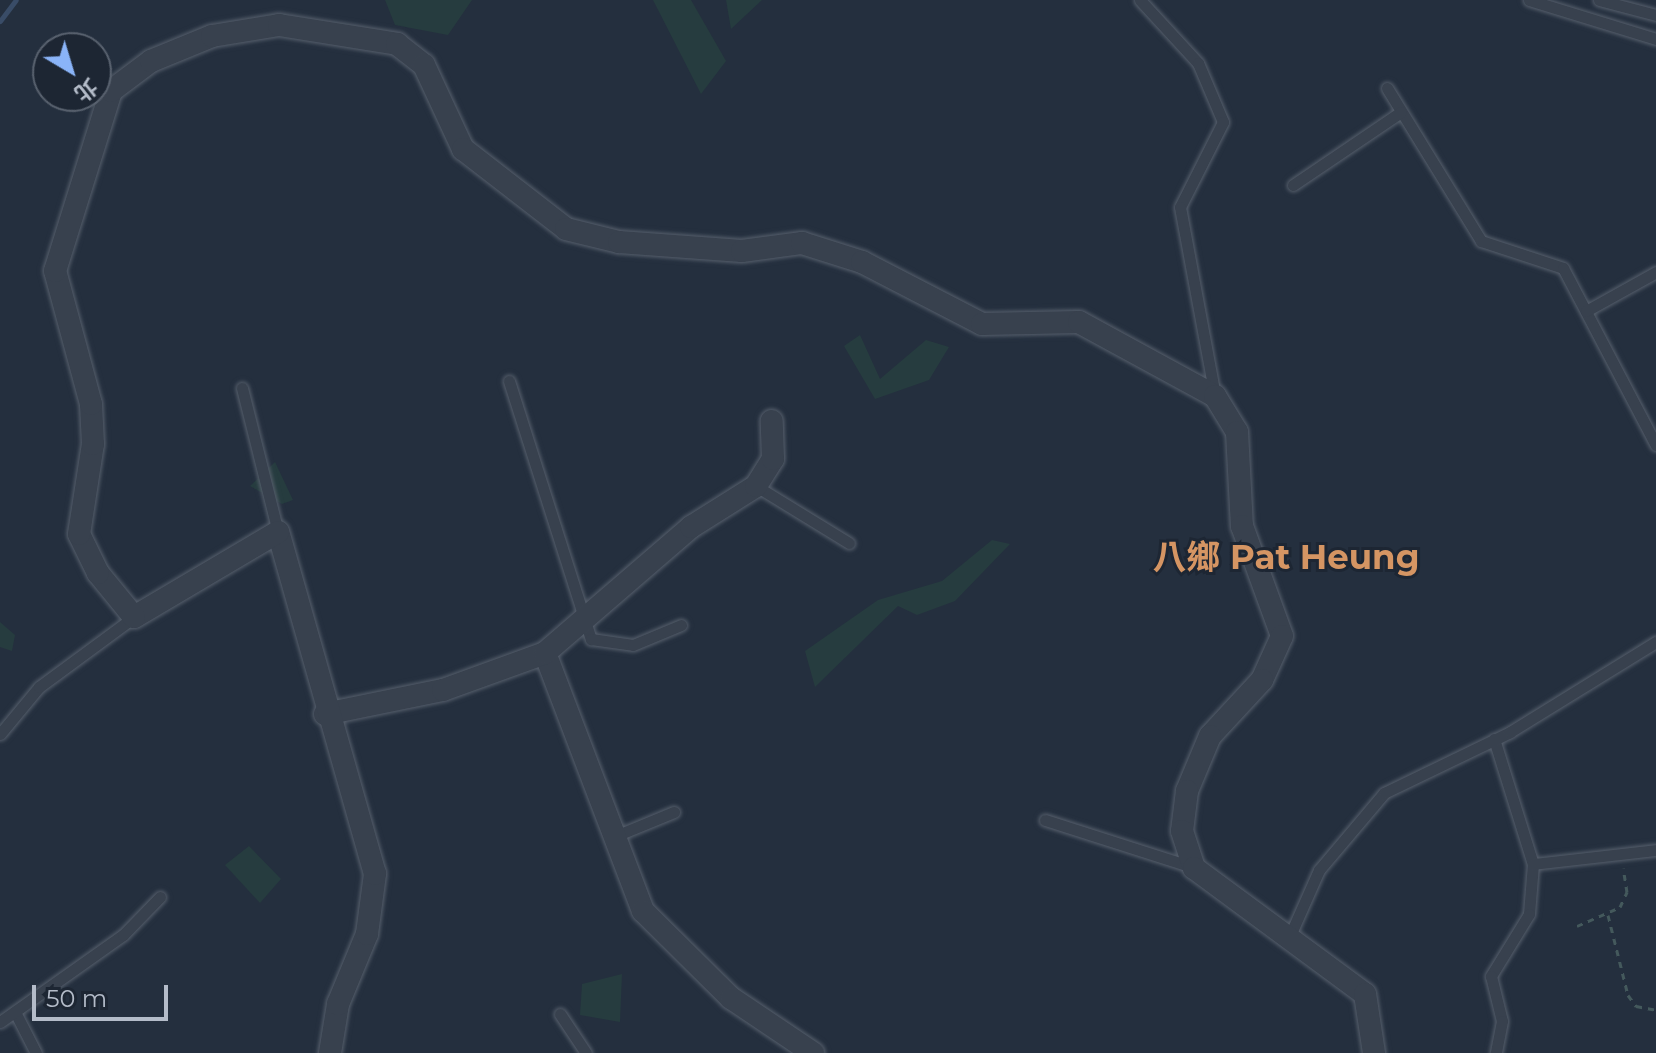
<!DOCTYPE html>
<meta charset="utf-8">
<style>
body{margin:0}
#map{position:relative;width:1656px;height:1053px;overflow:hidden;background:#242f3e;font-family:Montserrat,"Noto Sans TC",sans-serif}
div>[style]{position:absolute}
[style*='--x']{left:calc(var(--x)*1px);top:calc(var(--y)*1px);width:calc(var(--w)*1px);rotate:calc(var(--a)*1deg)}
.green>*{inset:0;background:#263c3f}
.stream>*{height:5px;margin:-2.5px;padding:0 2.5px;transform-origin:2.5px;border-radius:2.5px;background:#394c67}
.path>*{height:3px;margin-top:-1.5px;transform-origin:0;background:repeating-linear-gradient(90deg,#44595c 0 6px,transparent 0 12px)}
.roads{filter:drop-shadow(0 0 2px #565f6c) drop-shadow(0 0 2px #565f6c)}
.service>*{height:11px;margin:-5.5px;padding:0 5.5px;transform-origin:5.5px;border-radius:5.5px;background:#38414e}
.minor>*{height:22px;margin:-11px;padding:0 11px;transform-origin:11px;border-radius:11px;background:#38414e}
span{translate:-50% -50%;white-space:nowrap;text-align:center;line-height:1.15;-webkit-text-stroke:6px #1d2633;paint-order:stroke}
.district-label{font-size:34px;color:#d59563;font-weight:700}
.north{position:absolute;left:32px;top:32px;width:80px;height:80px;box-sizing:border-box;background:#1d2633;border:2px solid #59626f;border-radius:50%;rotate:142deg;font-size:22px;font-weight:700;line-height:32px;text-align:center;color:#b4bcc9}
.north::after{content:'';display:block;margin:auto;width:28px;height:36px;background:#8ab4f8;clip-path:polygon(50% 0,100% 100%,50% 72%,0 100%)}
.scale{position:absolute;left:32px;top:985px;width:136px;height:36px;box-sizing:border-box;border:4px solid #b4bcc9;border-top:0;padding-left:10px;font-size:24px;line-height:28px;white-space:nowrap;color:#b4bcc9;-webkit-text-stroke:6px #1d2633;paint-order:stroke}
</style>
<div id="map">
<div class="green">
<div style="clip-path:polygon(385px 0,472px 0,448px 35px,395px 25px)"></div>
<div style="clip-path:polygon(653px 0,691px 0,726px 61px,701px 94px)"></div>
<div style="clip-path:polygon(726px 0,762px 0,731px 29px)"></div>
<div style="clip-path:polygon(860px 335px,880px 379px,926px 340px,949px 347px,929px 380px,875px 399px,844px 346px)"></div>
<div style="clip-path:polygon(275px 462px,293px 500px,282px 504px,250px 486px)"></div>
<div style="clip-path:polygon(992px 540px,1010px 544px,955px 601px,917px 615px,898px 606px,815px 687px,805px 651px,878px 600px,942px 581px)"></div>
<div style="clip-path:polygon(0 622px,15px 635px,12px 651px,0 647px)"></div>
<div style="clip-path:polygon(249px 846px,281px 879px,260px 903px,225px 865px)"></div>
<div style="clip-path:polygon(622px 974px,620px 1022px,580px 1015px,582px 984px)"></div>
</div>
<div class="stream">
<div style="--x:0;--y:21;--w:26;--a:-53"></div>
</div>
<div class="path">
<div style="--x:1608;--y:915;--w:82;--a:76"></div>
<div style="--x:1628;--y:995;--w:14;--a:54"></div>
<div style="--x:1636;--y:1006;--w:20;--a:11"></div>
<div style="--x:1577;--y:926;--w:47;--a:-23.8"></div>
<div style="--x:1620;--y:907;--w:17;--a:-65"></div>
<div style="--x:1627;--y:892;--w:24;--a:-99"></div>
</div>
<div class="roads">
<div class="service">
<div style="--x:1140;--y:0;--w:86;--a:47.4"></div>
<div style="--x:1198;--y:63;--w:64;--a:67"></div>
<div style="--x:1223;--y:122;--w:95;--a:116.8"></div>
<div style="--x:1180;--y:207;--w:192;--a:79.5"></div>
<div style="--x:1529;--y:0;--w:133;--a:17.1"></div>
<div style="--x:1599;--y:0;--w:59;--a:14.7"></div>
<div style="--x:1387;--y:88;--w:180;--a:58.4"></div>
<div style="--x:1481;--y:241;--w:86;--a:18.2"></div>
<div style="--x:1563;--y:268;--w:200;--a:62.3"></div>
<div style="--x:1293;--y:185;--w:130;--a:-34.1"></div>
<div style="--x:1586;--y:311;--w:80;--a:-29.1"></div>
<div style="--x:509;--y:381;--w:271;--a:72.4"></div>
<div style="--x:591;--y:639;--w:42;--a:8.1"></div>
<div style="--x:633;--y:645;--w:52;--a:-22.6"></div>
<div style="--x:242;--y:388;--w:148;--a:76"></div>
<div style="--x:756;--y:486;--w:109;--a:31.5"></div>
<div style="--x:0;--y:734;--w:61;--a:-50.3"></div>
<div style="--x:39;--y:687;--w:118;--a:-36.4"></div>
<div style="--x:1494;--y:739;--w:131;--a:72.7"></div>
<div style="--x:1533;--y:864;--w:50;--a:94.6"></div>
<div style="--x:1529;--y:914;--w:73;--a:121.5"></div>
<div style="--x:1491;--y:976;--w:46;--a:76.3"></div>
<div style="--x:1502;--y:1021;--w:33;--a:101"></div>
<div style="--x:1045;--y:820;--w:154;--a:17.7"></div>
<div style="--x:613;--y:837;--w:66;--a:-22.3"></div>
<div style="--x:1533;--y:864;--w:124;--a:-6.5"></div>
<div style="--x:1288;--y:940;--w:77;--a:-66.1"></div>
<div style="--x:1319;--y:870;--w:101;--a:-49.8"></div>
<div style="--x:1384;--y:793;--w:140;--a:-25.8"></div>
<div style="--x:1510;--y:732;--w:172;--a:-31.7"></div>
<div style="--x:15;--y:1012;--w:46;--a:62.9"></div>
<div style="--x:560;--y:1014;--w:47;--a:56.3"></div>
<div style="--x:0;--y:1022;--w:151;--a:-35.3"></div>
<div style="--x:123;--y:935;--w:53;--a:-45.8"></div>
</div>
<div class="minor">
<div style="--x:545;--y:653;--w:276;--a:69.2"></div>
<div style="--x:643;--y:911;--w:124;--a:44.7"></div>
<div style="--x:731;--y:998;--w:99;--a:33.9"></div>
<div style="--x:325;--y:714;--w:120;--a:-11.5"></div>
<div style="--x:443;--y:690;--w:109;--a:-19.9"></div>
<div style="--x:545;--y:653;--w:193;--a:-40.8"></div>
<div style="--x:691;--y:527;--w:77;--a:-32.2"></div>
<div style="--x:756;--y:486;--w:32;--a:-58"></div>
<div style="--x:773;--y:459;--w:38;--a:-92"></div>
<div style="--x:330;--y:1053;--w:50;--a:-80.7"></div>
<div style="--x:338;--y:1004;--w:76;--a:-67.5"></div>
<div style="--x:367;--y:934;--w:61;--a:-82.4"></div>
<div style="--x:375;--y:874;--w:355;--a:-105.8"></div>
<div style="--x:278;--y:532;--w:167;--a:149.4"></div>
<div style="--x:134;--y:617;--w:57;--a:-129.3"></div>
<div style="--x:98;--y:573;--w:43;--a:-116"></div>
<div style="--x:79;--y:534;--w:91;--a:-81.2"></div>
<div style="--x:93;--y:444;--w:40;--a:-92.9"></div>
<div style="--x:91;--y:404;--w:138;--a:-105.1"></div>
<div style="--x:55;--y:271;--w:189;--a:-72.7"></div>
<div style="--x:111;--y:91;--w:50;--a:-36.9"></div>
<div style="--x:151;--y:61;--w:66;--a:-22.3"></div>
<div style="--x:212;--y:36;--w:68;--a:-9.3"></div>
<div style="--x:279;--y:25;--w:120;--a:9.1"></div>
<div style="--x:397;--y:44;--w:34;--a:38"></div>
<div style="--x:424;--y:65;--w:93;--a:65.1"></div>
<div style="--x:463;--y:149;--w:130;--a:37.8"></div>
<div style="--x:566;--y:229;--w:55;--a:13.8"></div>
<div style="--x:619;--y:242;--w:123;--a:4.2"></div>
<div style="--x:742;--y:251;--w:61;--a:-7.6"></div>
<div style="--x:802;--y:243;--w:63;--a:17.6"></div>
<div style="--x:862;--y:262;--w:135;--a:27.3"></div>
<div style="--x:982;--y:324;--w:97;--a:-1.2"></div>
<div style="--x:1079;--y:322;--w:155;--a:28.6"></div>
<div style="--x:1215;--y:396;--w:42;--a:58.6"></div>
<div style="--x:1237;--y:432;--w:94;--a:87"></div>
<div style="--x:1242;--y:526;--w:117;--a:70"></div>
<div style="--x:1282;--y:636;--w:48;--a:114.4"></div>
<div style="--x:1262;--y:680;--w:76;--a:132.9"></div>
<div style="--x:1210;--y:736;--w:60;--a:112.7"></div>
<div style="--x:1187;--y:791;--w:40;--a:97.1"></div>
<div style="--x:1182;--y:831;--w:39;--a:72"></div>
<div style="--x:1194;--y:868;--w:212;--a:36.4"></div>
<div style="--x:1365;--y:994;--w:60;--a:81.3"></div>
</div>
</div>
<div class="district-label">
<span style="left:1286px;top:558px">八鄉 Pat Heung</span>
</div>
<div class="north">北</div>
<div class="scale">50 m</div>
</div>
